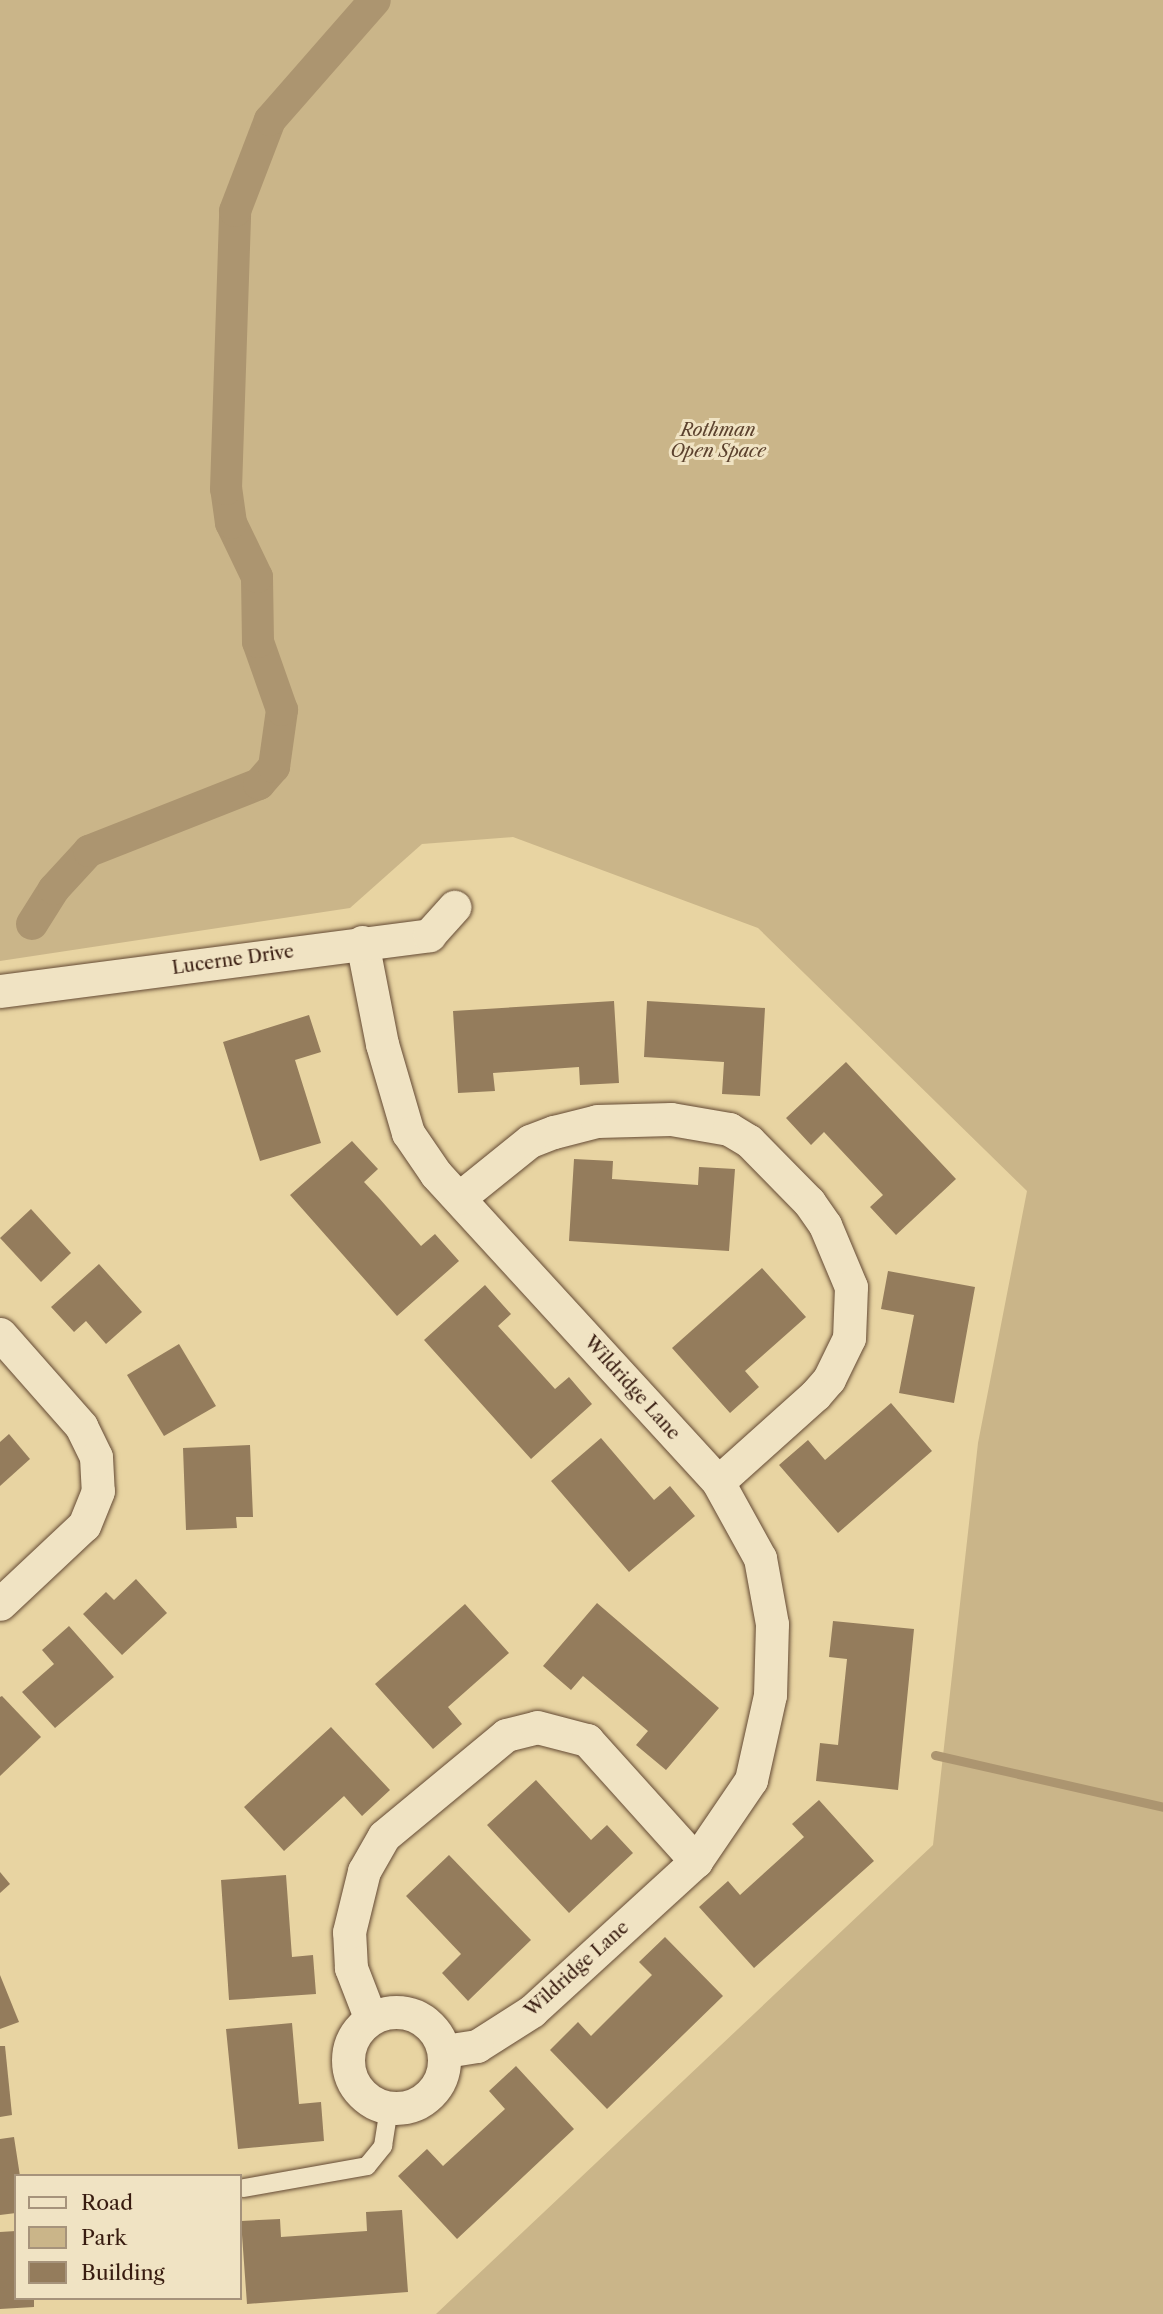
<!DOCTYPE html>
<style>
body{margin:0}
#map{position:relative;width:1163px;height:2314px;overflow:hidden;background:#e8d4a2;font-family:"Libre Caslon Text",serif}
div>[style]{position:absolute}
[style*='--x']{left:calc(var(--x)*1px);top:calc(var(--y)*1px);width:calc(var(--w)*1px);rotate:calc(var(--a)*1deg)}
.green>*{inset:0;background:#cab589}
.stream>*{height:9px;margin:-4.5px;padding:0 4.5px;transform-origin:4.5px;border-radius:4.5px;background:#ac9570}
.canal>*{height:32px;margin:-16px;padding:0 16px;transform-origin:16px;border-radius:16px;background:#ac9570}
.building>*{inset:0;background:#947c5c}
.roads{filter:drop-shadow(0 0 2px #644a34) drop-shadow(0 0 2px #644a34)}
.lane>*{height:18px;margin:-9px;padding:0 9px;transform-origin:9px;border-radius:9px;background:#f0e3c3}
.street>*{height:33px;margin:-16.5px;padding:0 16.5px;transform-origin:16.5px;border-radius:16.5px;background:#f0e3c3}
.street>.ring{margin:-16.5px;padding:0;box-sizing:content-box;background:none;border:33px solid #f0e3c3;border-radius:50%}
span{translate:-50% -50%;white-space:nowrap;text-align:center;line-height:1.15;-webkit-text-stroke:6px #f0e3c3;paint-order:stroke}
.park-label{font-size:18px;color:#5c422e;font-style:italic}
.street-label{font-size:18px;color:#381c10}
.legend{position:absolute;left:14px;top:2174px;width:228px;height:126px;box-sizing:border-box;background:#f0e3c3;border:2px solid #a6937b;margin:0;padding:9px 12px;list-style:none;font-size:21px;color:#381c10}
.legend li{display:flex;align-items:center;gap:14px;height:35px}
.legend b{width:35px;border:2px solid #a6937b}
</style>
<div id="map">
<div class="green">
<div style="clip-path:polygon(0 0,1163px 0,1163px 2314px,436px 2314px,933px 1845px,978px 1443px,1027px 1191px,758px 928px,513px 837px,422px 844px,350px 908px,0 961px)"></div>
</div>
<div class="stream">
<div style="--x:935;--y:1755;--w:234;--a:12.8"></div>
</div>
<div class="canal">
<div style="--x:32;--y:924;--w:41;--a:-57.8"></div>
<div style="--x:54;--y:889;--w:52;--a:-47.4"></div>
<div style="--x:89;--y:851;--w:183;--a:-21.5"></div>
<div style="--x:259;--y:784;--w:23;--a:-49"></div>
<div style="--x:274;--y:767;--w:58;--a:-82"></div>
<div style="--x:282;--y:710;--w:72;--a:-109.4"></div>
<div style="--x:258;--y:642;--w:65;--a:-90.9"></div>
<div style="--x:257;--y:577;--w:60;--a:-115.7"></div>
<div style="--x:231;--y:523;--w:34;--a:-98"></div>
<div style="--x:226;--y:489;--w:278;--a:-88.1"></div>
<div style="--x:235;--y:211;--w:97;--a:-69"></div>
<div style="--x:270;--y:120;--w:159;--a:-48.8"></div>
</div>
<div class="building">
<div style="clip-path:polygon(614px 1001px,619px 1083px,580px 1085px,579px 1067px,493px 1073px,495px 1091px,458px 1093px,453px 1011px)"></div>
<div style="clip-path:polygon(647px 1001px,765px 1008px,760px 1096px,722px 1094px,724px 1062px,644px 1057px)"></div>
<div style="clip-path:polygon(309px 1015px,321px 1052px,295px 1060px,321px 1143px,260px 1161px,223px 1042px)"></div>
<div style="clip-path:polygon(846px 1062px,956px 1179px,896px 1235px,870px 1207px,883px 1195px,824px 1132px,811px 1145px,786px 1118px)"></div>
<div style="clip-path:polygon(352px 1141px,378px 1169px,364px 1182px,379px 1198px,421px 1246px,435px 1234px,459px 1261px,397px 1316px,290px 1195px)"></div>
<div style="clip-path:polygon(574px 1159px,613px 1161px,612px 1179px,698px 1185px,699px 1167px,735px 1169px,729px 1251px,569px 1241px)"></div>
<div style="clip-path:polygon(31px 1209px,71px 1253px,41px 1282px,0 1238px)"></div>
<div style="clip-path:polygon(99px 1264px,142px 1312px,106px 1344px,86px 1321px,74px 1332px,51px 1307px)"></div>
<div style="clip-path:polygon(762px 1268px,806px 1317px,745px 1371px,759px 1387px,730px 1413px,672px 1348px)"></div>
<div style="clip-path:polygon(888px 1271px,975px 1287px,954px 1403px,899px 1393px,914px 1315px,881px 1309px)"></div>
<div style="clip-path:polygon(485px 1285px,511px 1314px,498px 1326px,555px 1389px,569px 1377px,592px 1404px,531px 1459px,424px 1340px)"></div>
<div style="clip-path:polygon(179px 1344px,216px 1406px,164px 1436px,127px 1375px)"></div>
<div style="clip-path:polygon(891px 1403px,932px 1451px,838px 1533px,779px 1465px,808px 1440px,825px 1460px)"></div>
<div style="clip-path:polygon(9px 1434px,30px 1459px,0 1486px,0 1442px)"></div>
<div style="clip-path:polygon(601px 1438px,654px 1500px,670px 1486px,695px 1516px,629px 1572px,551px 1481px)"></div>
<div style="clip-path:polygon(250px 1445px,253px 1517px,236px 1517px,237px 1528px,186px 1530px,183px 1448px)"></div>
<div style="clip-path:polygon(136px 1579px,167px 1613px,122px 1655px,83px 1614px,106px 1592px,114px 1600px)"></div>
<div style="clip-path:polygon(597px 1603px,719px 1708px,666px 1770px,636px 1745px,648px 1731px,583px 1676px,571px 1690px,543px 1666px)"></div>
<div style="clip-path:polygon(465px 1604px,509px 1653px,448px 1707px,462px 1724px,433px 1749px,375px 1684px)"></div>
<div style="clip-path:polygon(833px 1621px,914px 1629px,898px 1790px,816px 1781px,820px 1743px,838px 1745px,847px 1659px,829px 1657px)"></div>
<div style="clip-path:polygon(69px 1626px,114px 1677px,55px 1728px,22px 1692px,54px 1664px,42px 1650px)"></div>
<div style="clip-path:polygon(2px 1696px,41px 1737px,0 1776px,0 1697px)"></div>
<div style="clip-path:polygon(331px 1727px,390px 1790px,362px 1816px,344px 1796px,284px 1851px,244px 1807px)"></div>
<div style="clip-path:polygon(536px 1780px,591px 1840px,607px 1825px,633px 1853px,569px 1913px,487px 1825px)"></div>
<div style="clip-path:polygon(819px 1800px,874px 1861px,754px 1968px,699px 1907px,728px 1881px,740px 1895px,804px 1837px,792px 1824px)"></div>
<div style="clip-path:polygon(449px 1855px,531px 1940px,468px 2001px,442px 1973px,461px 1954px,406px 1896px)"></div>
<div style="clip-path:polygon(0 1872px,10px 1884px,0 1893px)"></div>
<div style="clip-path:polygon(286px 1875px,292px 1957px,313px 1955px,316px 1994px,229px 2000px,221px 1880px)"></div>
<div style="clip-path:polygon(665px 1937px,723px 1996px,607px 2109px,550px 2050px,578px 2022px,591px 2036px,652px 1975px,639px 1962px)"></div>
<div style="clip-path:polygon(0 1975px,19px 2022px,0 2029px)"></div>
<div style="clip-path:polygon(292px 2023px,299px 2104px,321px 2102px,324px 2141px,238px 2149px,226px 2029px)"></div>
<div style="clip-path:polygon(0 2046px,5px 2046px,12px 2115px,0 2117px)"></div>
<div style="clip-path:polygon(516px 2066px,574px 2129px,457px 2239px,398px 2176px,427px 2149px,443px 2166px,505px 2109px,489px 2091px)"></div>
<div style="clip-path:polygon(14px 2137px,20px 2176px,16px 2176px,16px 2213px,0 2215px,0 2139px)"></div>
<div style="clip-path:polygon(402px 2210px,408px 2292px,247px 2304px,241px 2221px,280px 2219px,281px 2237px,367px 2231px,366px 2212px)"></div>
<div style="clip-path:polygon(16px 2231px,16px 2298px,34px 2298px,34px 2307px,0 2309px,0 2232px)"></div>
</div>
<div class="roads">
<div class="lane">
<div style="--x:244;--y:2188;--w:125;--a:-10.1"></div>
<div style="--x:367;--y:2166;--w:26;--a:-51"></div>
<div style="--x:383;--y:2146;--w:38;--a:-81"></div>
</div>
<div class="street">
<div style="--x:362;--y:942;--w:104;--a:78.9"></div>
<div style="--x:382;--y:1044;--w:93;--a:73.7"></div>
<div style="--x:408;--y:1133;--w:50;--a:55.7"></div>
<div style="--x:436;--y:1174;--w:418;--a:47.5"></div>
<div style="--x:718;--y:1482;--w:87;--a:61.1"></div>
<div style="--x:760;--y:1558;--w:67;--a:79.7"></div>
<div style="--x:772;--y:1624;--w:71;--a:91.6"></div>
<div style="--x:770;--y:1695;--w:87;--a:102.6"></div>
<div style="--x:751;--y:1780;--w:98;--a:124.2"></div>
<div style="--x:696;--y:1861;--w:222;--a:137.6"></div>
<div style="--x:532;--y:2011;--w:65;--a:147.5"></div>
<div style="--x:477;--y:2046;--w:33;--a:171"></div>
<div style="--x:0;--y:991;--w:433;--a:-7.4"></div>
<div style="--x:429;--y:935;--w:38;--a:-48"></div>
<div style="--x:459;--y:1198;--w:91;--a:-38.8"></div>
<div style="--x:530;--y:1141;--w:26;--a:-21"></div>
<div style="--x:554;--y:1132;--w:44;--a:-14.3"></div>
<div style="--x:597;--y:1121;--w:74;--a:-1.5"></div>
<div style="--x:671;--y:1119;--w:59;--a:9.8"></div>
<div style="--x:729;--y:1129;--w:23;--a:31"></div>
<div style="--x:749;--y:1141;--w:86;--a:45.5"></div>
<div style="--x:809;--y:1202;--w:28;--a:55"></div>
<div style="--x:825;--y:1225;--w:67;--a:67.2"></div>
<div style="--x:851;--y:1287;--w:51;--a:92.2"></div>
<div style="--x:849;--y:1338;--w:46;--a:116"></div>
<div style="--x:829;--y:1379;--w:21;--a:131"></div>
<div style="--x:815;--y:1395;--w:130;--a:138.1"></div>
<div style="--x:0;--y:1334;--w:123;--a:48.6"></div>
<div style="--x:81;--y:1426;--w:34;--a:64"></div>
<div style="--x:96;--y:1457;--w:34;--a:87"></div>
<div style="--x:98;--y:1491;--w:37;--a:112"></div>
<div style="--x:84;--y:1525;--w:115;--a:136.8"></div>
<div class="ring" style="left:348px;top:2012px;width:63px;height:63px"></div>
<div style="--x:370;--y:2017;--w:53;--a:-111.2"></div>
<div style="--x:351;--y:1968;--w:36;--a:-93"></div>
<div style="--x:349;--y:1932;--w:63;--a:-76.2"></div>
<div style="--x:364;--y:1871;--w:40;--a:-60.3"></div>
<div style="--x:384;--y:1836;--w:158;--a:-39.6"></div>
<div style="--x:506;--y:1735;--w:32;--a:-14"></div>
<div style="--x:537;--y:1727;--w:52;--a:14.6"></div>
<div style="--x:587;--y:1740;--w:163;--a:48"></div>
</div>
</div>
<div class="park-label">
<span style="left:718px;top:441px">Rothman<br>Open Space</span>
</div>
<div class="street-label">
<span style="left:233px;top:960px;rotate:-8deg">Lucerne Drive</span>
<span style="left:632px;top:1388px;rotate:48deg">Wildridge Lane</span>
<span style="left:577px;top:1969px;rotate:-42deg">Wildridge Lane</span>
</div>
<ul class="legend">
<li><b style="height:9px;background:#f0e3c3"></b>Road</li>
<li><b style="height:19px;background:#cab589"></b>Park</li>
<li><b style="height:19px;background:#947c5c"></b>Building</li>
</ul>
</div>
